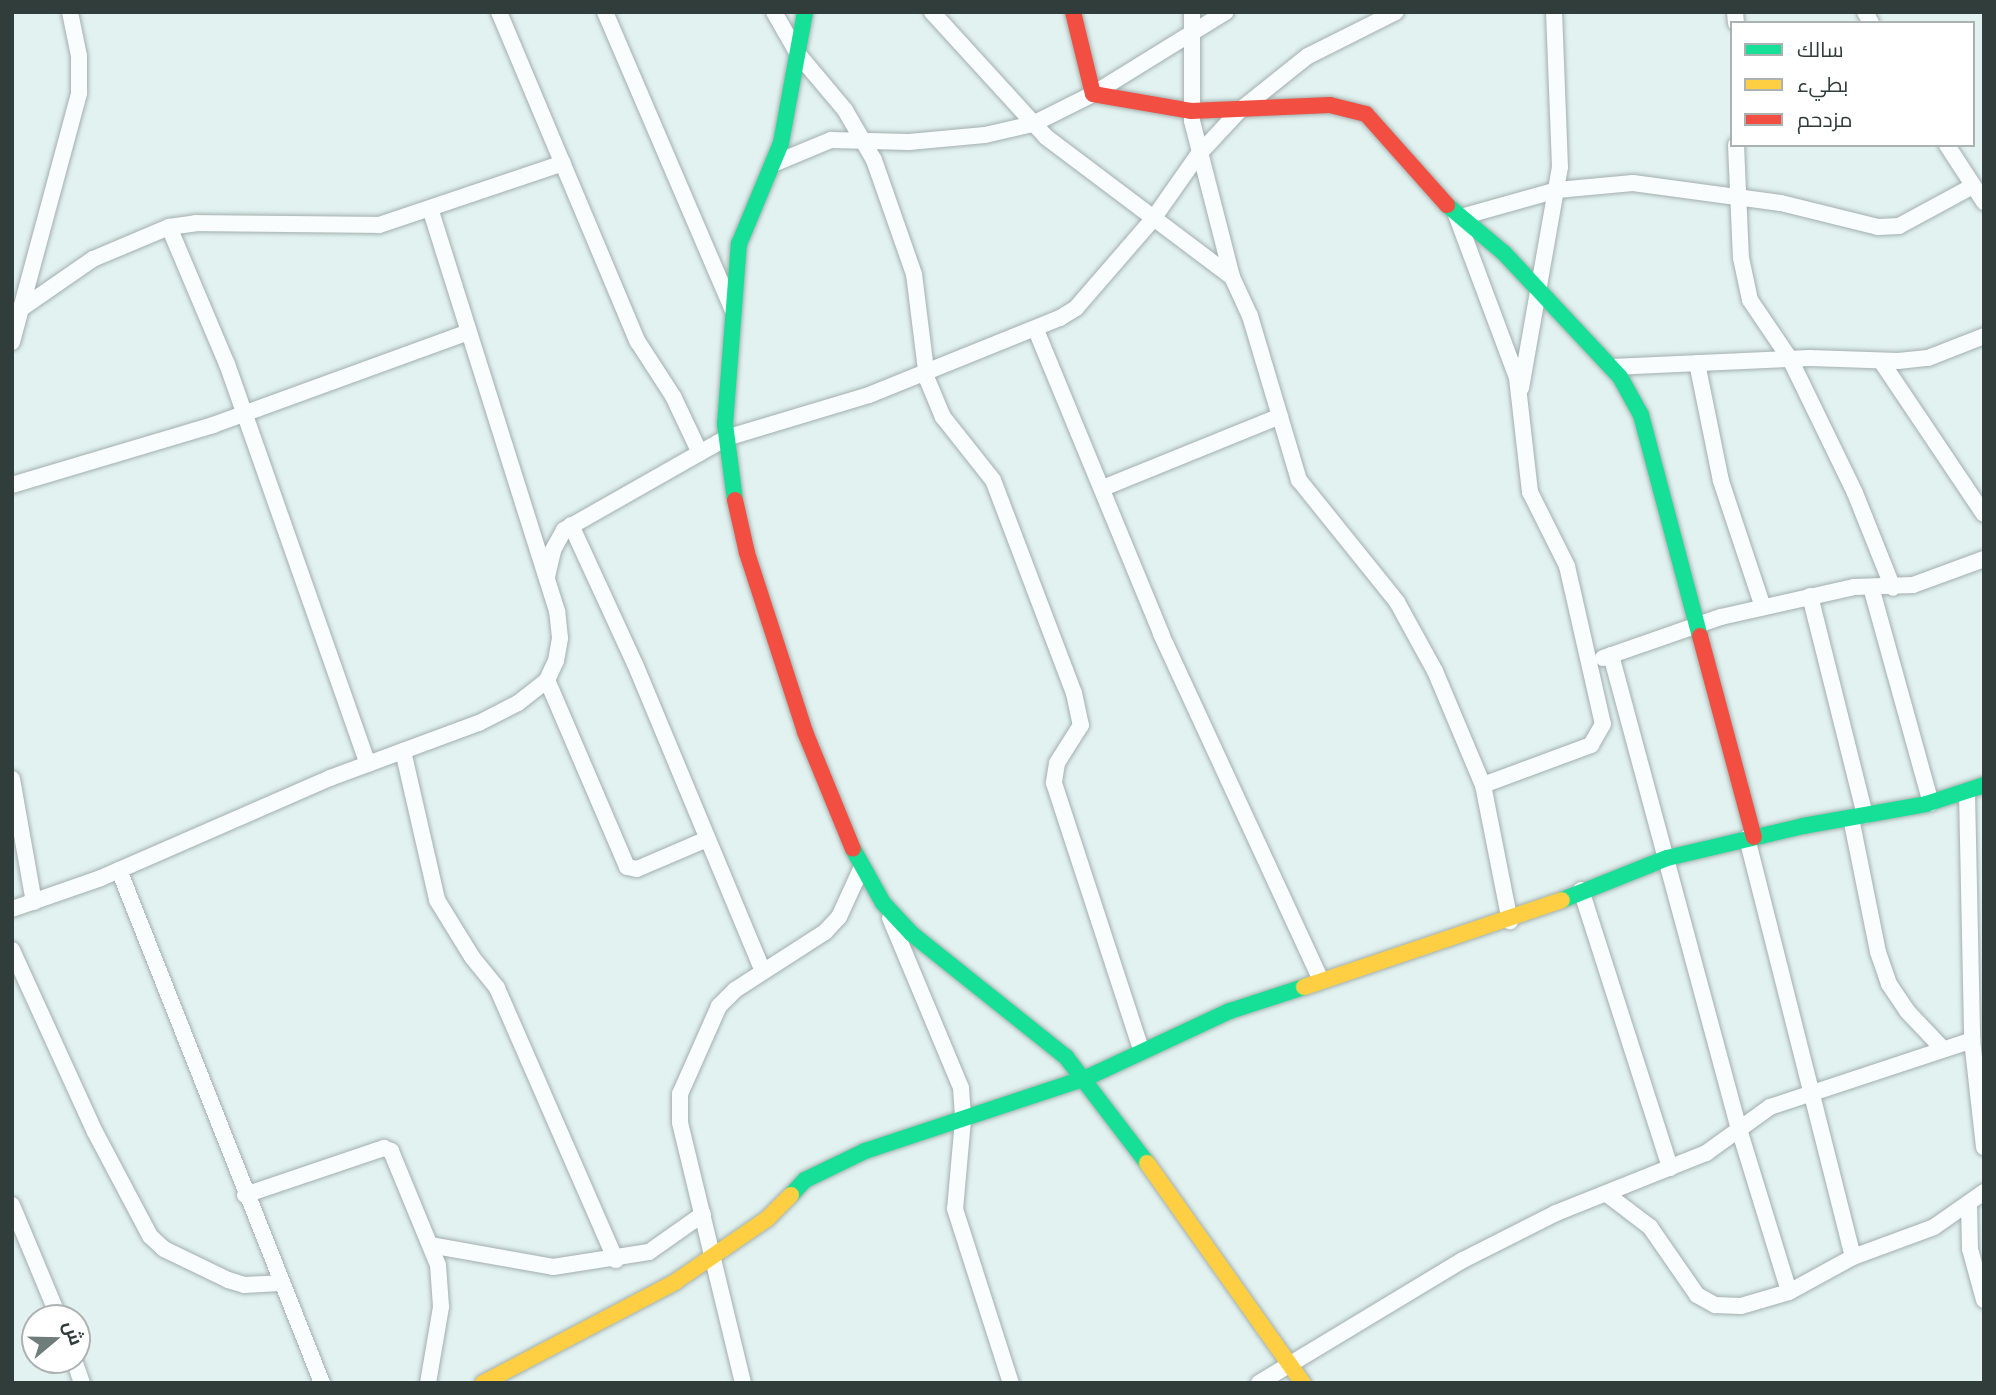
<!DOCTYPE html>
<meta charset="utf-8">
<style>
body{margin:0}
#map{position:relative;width:1996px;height:1395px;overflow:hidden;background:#e1f2f0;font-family:"Open Sans",Cairo,sans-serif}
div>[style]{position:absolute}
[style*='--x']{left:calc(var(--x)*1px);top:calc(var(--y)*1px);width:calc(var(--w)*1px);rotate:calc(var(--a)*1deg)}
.roads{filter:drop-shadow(0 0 2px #a2afad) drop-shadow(0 0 2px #a2afad)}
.street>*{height:16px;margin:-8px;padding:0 8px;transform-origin:8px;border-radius:8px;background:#fafdfd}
.fast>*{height:16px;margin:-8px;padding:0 8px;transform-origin:8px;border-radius:8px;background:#16e098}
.slow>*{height:16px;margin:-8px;padding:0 8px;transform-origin:8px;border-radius:8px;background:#ffcf43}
.jam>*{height:16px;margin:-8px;padding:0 8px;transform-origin:8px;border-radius:8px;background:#f24e42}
span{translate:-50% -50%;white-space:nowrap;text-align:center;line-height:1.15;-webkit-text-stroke:7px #fff;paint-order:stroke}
.frame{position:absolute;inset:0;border:14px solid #303d3b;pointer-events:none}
.legend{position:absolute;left:1730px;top:21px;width:245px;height:126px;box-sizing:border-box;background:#fff;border:2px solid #acb1b1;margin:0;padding:9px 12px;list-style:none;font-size:21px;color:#303d3b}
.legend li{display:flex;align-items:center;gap:14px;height:35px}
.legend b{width:35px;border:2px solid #acb1b1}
.north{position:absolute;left:21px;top:1304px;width:70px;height:70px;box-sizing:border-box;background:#fff;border:2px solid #acb1b1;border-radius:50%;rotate:71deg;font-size:19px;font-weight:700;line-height:28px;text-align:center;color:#303d3b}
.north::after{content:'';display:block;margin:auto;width:24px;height:32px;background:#6e7c7a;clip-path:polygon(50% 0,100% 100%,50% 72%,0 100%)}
</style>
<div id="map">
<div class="roads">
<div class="street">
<div style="--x:499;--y:12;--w:358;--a:67.2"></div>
<div style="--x:638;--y:342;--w:64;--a:57.1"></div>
<div style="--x:673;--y:396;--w:63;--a:64.7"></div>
<div style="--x:605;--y:12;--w:323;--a:66.8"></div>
<div style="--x:774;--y:12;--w:48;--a:60.3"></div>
<div style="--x:798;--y:54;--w:73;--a:50"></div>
<div style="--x:845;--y:110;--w:58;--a:59.9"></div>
<div style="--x:874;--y:160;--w:121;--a:70.7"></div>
<div style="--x:914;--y:274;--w:106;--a:82.9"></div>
<div style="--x:927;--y:379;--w:41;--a:67.2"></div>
<div style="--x:943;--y:417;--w:80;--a:51.6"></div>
<div style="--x:993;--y:480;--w:228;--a:69.2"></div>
<div style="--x:1074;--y:693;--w:33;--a:78"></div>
<div style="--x:1081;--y:725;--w:45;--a:122.3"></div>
<div style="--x:1057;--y:763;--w:20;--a:99"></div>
<div style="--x:1054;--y:783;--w:280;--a:71.9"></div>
<div style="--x:932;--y:12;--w:169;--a:47.6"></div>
<div style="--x:1046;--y:137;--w:233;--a:37"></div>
<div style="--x:1232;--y:277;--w:43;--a:65.2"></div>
<div style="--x:1250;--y:316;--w:171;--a:73.4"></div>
<div style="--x:1299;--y:480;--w:156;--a:51.2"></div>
<div style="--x:1397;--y:602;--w:79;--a:61.2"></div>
<div style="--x:1435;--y:671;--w:124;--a:67.2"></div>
<div style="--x:1483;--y:785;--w:139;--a:78.8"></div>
<div style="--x:1192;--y:12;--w:109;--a:90"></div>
<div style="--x:1192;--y:121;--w:161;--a:75.6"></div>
<div style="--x:1735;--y:12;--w:11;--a:85"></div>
<div style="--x:1865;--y:12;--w:13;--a:61"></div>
<div style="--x:1736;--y:145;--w:113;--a:87.5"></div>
<div style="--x:1741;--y:258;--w:43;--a:77.9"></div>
<div style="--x:1750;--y:300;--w:71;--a:55.9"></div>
<div style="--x:1790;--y:359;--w:149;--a:64.1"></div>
<div style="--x:1855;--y:493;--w:102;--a:68.2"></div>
<div style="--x:1947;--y:145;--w:68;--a:57"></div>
<div style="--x:773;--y:164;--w:63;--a:-22.5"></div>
<div style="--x:831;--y:140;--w:78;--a:1.5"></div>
<div style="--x:909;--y:142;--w:76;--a:-5.3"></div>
<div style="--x:985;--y:135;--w:49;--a:-12.9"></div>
<div style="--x:1033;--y:124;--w:67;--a:-26.6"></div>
<div style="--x:1093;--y:94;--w:156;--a:-31.7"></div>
<div style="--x:1455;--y:212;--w:177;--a:69.5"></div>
<div style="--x:1517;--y:378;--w:115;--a:83.5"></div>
<div style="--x:1530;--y:492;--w:83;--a:63.4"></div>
<div style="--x:1567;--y:566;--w:162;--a:77.2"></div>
<div style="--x:1603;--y:724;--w:24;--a:120"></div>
<div style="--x:1591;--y:745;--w:115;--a:159.7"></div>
<div style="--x:1461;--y:217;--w:100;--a:-15.7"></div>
<div style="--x:1557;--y:190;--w:76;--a:-5.3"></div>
<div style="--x:1633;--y:183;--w:149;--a:7.7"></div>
<div style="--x:1781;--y:203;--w:100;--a:13.9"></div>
<div style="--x:1878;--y:227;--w:21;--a:-3"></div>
<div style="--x:1899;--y:226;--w:84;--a:-28.4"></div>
<div style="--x:169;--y:227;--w:149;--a:67.1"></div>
<div style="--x:227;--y:364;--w:424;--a:70.6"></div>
<div style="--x:12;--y:315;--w:98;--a:-34.7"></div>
<div style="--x:93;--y:259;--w:82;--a:-22.8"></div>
<div style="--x:169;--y:227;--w:27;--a:-8"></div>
<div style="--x:196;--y:223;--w:183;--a:0.6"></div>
<div style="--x:379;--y:225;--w:194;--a:-18.6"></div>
<div style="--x:1036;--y:330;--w:329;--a:67.6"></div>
<div style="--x:1161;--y:634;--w:381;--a:65.2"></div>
<div style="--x:12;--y:342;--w:258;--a:-74.9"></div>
<div style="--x:79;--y:93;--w:37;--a:-90"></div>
<div style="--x:79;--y:56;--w:45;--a:-101.6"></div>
<div style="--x:1881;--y:361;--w:184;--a:56.1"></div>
<div style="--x:1697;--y:363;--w:120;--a:78.5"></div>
<div style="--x:1721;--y:481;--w:133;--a:71.6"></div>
<div style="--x:1612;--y:367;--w:198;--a:-2.6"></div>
<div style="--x:1810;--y:358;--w:88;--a:2"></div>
<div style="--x:1898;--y:361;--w:30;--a:-6"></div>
<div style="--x:1928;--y:358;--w:60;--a:-21.4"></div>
<div style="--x:1521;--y:388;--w:224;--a:-80"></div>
<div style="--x:1560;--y:167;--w:155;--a:-92.2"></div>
<div style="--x:12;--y:485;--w:210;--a:-16.6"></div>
<div style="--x:213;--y:425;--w:272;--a:-20"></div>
<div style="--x:1103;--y:488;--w:191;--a:-22.1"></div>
<div style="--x:571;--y:525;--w:153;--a:65.3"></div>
<div style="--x:635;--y:664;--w:333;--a:67.4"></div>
<div style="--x:547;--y:577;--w:28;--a:-77"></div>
<div style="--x:553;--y:550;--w:23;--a:-61"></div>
<div style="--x:564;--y:530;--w:186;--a:-29.6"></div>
<div style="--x:726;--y:438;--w:149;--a:-16.7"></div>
<div style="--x:869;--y:395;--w:206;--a:-22"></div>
<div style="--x:1060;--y:318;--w:19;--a:-32"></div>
<div style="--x:1076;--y:308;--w:118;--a:-49.1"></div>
<div style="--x:1153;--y:219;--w:78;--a:-54.9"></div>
<div style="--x:1198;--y:155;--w:60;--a:-47"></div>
<div style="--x:1239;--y:111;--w:88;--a:-38.6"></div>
<div style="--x:1308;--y:56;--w:98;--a:-26.6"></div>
<div style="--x:1871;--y:587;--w:224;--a:74.5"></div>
<div style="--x:1810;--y:596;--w:226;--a:75.9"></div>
<div style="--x:1611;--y:655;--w:491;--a:74.9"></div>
<div style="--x:1739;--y:1129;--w:170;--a:72.9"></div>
<div style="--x:1603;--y:658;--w:125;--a:-19.2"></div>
<div style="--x:1721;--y:617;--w:136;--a:-12.7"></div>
<div style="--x:1854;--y:587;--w:59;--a:-1.9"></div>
<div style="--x:1913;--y:585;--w:76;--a:-20.1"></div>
<div style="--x:547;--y:680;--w:203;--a:66.8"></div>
<div style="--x:627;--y:867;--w:10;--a:11"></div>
<div style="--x:637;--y:869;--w:76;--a:-23.2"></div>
<div style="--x:403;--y:751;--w:153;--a:77.1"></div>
<div style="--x:437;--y:900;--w:67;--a:58.4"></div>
<div style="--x:472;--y:957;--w:40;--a:51"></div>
<div style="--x:497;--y:988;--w:297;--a:66.4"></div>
<div style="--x:12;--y:779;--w:125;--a:79.9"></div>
<div style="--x:1967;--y:792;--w:248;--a:88.8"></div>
<div style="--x:1972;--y:1040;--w:108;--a:83.6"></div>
<div style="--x:1851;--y:818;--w:137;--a:78.6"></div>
<div style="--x:1878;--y:952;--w:34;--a:71"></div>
<div style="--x:1889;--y:984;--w:32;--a:56"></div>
<div style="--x:1907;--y:1011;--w:52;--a:46.5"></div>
<div style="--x:1747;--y:838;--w:432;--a:75.8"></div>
<div style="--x:119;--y:870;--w:552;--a:68.41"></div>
<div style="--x:1581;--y:890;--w:292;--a:72.2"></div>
<div style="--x:12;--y:909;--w:94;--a:-19.2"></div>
<div style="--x:101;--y:878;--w:250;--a:-23.6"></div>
<div style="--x:330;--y:778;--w:159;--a:-20.3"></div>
<div style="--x:479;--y:723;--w:44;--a:-27.1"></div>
<div style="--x:518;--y:703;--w:37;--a:-38"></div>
<div style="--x:547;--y:680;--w:21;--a:-65"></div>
<div style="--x:556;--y:661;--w:23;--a:-80"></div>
<div style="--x:560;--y:638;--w:27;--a:-96"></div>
<div style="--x:557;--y:611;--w:419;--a:-107.5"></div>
<div style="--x:890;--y:918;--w:184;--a:67.3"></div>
<div style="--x:961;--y:1088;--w:32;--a:86"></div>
<div style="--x:963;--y:1120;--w:89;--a:95.1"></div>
<div style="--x:955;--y:1209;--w:183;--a:72.2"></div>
<div style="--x:12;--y:950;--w:200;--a:65.5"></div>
<div style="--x:95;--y:1132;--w:118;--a:62.1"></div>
<div style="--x:150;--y:1236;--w:19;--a:43"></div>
<div style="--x:164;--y:1249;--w:71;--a:25.8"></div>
<div style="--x:228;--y:1280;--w:17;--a:17"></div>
<div style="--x:244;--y:1285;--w:36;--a:-3"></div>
<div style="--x:245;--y:1195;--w:147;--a:-18.7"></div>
<div style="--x:384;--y:1148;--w:8;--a:23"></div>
<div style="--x:391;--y:1151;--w:123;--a:67.6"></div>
<div style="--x:438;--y:1265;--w:42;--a:85.9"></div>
<div style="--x:441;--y:1307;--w:77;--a:99.7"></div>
<div style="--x:1608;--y:1195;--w:53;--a:37.3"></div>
<div style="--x:1650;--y:1227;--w:83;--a:55.3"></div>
<div style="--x:1697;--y:1295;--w:21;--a:29"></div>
<div style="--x:1715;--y:1305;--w:26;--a:2"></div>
<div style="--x:1741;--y:1306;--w:50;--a:-16.3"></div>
<div style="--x:1789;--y:1292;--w:73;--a:-28.7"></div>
<div style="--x:1853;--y:1257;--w:86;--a:-20.3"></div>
<div style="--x:1934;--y:1227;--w:61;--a:-35"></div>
<div style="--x:1969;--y:1204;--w:45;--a:88.7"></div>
<div style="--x:1970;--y:1249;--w:53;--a:74.6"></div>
<div style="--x:12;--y:1205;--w:122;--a:67.4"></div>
<div style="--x:430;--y:1245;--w:125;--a:10.1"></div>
<div style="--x:553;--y:1267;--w:97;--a:-8.9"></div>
<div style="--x:649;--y:1252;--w:66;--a:-35.1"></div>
<div style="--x:74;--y:1360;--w:24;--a:71"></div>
<div style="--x:743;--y:1383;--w:268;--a:-103.6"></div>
<div style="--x:680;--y:1122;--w:28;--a:-90"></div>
<div style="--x:680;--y:1094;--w:96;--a:-66.1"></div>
<div style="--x:719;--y:1006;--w:23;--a:-45"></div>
<div style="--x:735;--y:990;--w:107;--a:-32.8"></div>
<div style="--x:825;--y:932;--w:21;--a:-47"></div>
<div style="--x:839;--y:917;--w:53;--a:-65.4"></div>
<div style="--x:1259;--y:1383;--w:238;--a:-31.1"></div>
<div style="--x:1463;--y:1260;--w:104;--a:-26.8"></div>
<div style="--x:1556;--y:1213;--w:162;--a:-21.8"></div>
<div style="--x:1706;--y:1153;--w:79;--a:-35.7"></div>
<div style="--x:1770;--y:1107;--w:213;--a:-18.3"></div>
</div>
<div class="fast">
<div style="--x:1447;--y:205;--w:75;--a:40.1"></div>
<div style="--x:1504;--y:253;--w:170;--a:46.9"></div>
<div style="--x:1620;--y:377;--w:43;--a:61.1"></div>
<div style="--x:1641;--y:415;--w:229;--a:75.1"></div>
<div style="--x:735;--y:500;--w:77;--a:-97.5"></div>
<div style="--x:725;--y:424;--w:181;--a:-85.6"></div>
<div style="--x:739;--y:244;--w:109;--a:-67.4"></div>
<div style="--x:781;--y:143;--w:133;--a:-79.6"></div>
<div style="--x:853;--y:849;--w:62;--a:60.9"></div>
<div style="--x:883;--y:903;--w:42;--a:46.9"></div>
<div style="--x:912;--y:934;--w:197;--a:38.6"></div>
<div style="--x:1066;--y:1057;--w:133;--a:52.6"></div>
<div style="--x:1562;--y:900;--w:113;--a:-21.8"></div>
<div style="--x:1667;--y:858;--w:140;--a:-13.2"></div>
<div style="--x:1803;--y:826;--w:125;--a:-10.1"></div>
<div style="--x:1926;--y:804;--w:61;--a:-18.1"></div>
<div style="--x:791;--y:1195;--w:21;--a:-47"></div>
<div style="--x:805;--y:1180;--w:67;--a:-25.8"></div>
<div style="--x:865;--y:1151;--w:233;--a:-18.3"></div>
<div style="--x:1086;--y:1078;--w:159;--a:-25"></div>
<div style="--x:1230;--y:1011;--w:78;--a:-18"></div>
</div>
<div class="slow">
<div style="--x:1304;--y:987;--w:272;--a:-18.6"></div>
<div style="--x:1147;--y:1163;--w:270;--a:54.7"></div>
<div style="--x:483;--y:1383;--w:217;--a:-27.7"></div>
<div style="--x:675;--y:1282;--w:112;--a:-34.4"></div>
<div style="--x:767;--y:1219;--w:34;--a:-45"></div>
</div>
<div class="jam">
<div style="--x:1073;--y:12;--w:84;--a:76.3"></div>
<div style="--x:1093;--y:94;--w:99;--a:9.8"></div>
<div style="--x:1191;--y:111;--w:139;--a:-2.5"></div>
<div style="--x:1330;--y:105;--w:37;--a:14"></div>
<div style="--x:1366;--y:114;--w:122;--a:48.3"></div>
<div style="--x:735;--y:500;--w:54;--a:77.2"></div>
<div style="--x:747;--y:553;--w:188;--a:72"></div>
<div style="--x:805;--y:732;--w:126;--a:67.7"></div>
<div style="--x:1700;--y:636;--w:208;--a:75"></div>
</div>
</div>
<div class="frame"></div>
<ul class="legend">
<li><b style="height:9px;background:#16e098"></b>سالك</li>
<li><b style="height:9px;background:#ffcf43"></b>بطيء</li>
<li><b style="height:9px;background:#f24e42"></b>مزدحم</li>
</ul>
<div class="north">ش</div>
</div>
